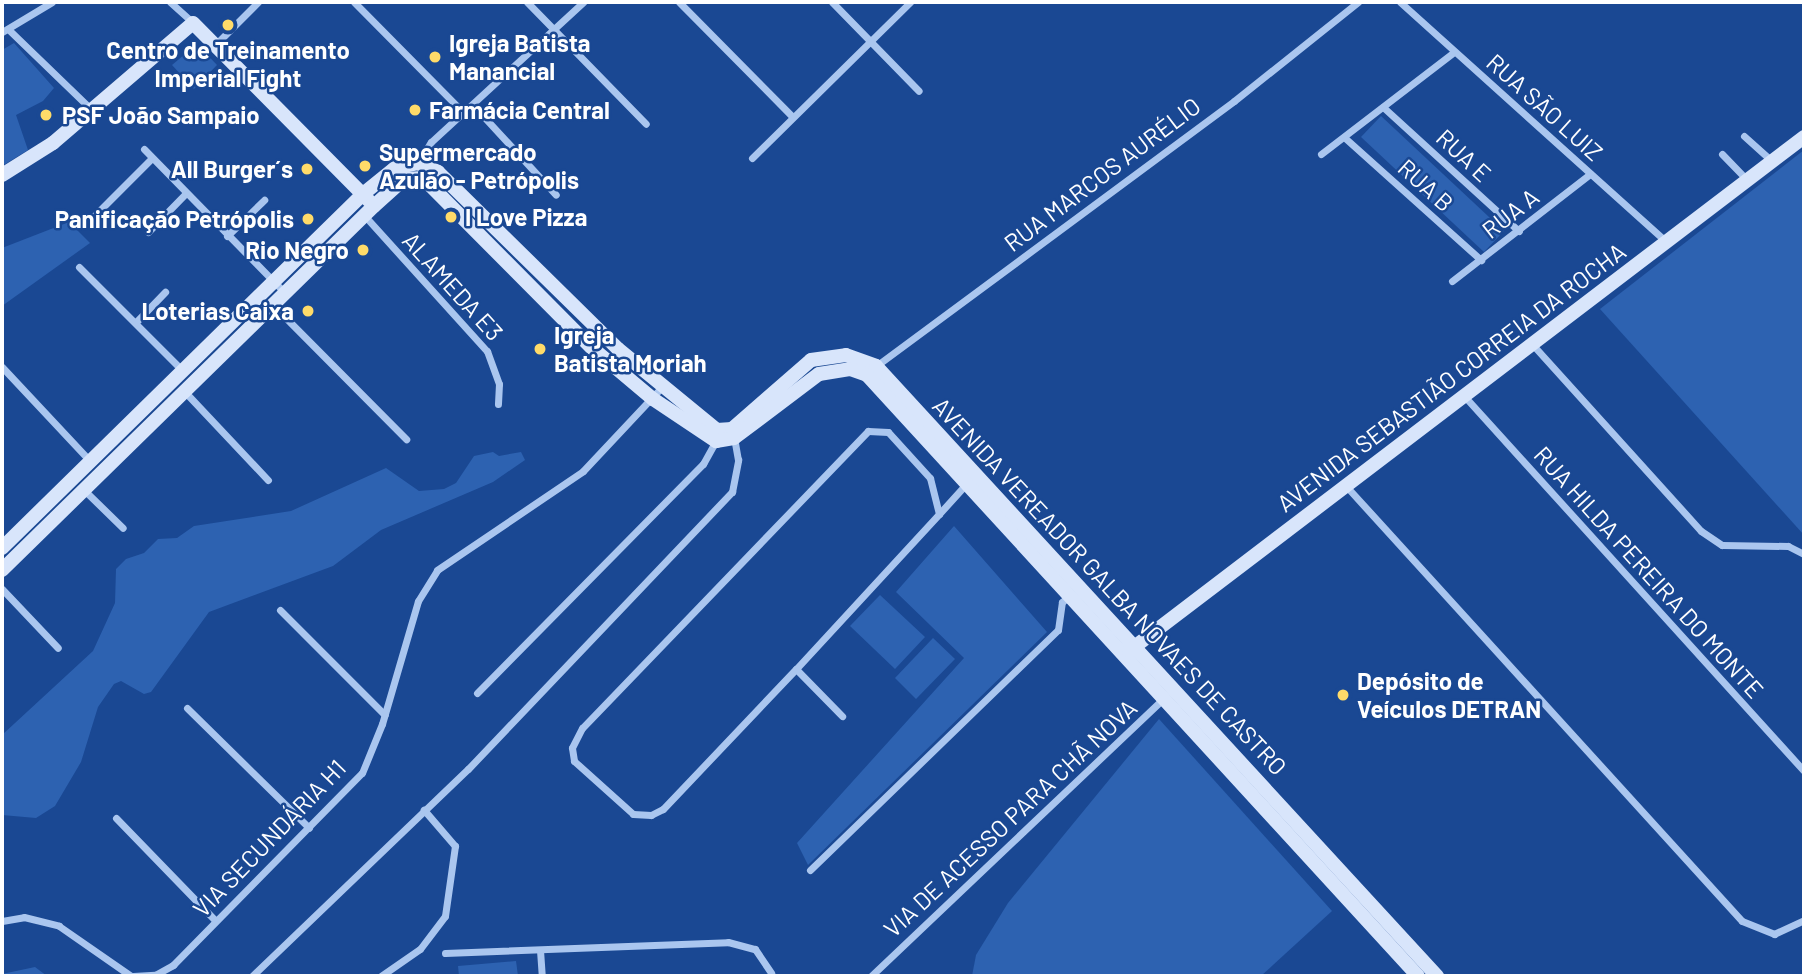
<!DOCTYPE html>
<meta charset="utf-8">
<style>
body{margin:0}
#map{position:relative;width:1806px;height:978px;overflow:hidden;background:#1a4893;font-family:Barlow,sans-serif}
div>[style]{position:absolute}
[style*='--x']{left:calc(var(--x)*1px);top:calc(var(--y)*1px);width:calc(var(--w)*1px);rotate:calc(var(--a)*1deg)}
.green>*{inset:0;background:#2d62b1}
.street>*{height:7px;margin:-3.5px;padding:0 3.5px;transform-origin:3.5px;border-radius:3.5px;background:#aac6ef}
.secondary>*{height:14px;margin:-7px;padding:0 7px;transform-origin:7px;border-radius:7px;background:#d8e5fb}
.dots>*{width:19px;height:19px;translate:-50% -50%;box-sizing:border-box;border:4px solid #1a4893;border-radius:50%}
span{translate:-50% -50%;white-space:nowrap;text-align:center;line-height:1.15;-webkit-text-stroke:5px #1a4893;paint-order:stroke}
.poi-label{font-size:24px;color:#fff;font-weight:700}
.left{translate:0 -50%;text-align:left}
.right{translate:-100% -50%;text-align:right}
.street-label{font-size:24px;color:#fff}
.frame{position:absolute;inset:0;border:4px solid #fff;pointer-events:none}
</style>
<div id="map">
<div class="green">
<div style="clip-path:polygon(14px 43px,54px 88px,43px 101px,16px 115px,28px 150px,2px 166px,2px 50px)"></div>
<div style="clip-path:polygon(197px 44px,217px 65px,194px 89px,172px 65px)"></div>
<div style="clip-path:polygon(1381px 116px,1504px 231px,1484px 252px,1361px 137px)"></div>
<div style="clip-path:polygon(1804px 150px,1804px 535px,1600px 309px)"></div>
<div style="clip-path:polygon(69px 222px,90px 243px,2px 306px,2px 248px)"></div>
<div style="clip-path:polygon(493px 452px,499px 456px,521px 452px,525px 460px,493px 482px,381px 530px,333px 566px,209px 612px,151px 692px,144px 694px,121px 681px,114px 684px,98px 707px,81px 762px,55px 806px,36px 818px,2px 815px,2px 735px,93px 651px,115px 603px,116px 569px,126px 559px,144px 553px,158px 539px,177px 538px,194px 526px,291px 511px,386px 468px,419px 491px,444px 489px,456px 483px,474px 456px)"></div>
<div style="clip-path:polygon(954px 526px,1047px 632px,808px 865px,797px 843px,964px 658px,896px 592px)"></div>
<div style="clip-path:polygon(880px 595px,925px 637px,895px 669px,850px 626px)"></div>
<div style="clip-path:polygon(933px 638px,955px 659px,916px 699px,895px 678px)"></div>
<div style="clip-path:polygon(1159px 719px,1332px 911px,1261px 976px,972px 976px,976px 955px,1008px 903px)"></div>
<div style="clip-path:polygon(516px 961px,518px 976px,459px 976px,458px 966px)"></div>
<div style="clip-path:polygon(35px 967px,47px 976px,2px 976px,2px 974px)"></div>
</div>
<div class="street">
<div style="--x:170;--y:2;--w:31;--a:42"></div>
<div style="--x:354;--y:2;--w:156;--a:45.3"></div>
<div style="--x:527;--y:2;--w:170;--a:45.7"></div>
<div style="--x:679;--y:2;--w:161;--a:45.3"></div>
<div style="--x:832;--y:2;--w:124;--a:45.7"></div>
<div style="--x:1400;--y:2;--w:357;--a:42"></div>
<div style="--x:8;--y:29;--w:118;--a:44"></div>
<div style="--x:2;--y:32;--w:58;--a:-31"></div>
<div style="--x:215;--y:45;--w:61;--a:-45"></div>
<div style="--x:473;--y:105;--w:122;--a:47.3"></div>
<div style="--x:1383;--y:107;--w:184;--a:42.4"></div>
<div style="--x:1744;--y:136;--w:38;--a:42"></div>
<div style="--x:1345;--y:138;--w:183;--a:41.9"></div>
<div style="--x:144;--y:149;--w:200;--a:45.6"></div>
<div style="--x:1321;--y:154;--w:168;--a:-37.5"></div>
<div style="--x:1722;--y:154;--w:36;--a:46"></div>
<div style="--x:752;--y:158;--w:222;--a:-44.6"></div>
<div style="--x:417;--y:165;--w:27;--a:-59"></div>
<div style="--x:431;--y:142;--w:207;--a:-42.6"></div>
<div style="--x:363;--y:214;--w:185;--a:47.9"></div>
<div style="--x:487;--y:351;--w:35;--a:70"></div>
<div style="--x:499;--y:384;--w:20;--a:93"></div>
<div style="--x:93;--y:217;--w:83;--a:-45"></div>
<div style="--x:148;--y:232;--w:54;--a:-45.7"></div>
<div style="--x:227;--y:236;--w:52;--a:-44.2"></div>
<div style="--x:79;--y:267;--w:147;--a:45"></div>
<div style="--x:1452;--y:281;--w:175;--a:-37.8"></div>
<div style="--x:271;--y:303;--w:192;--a:45.2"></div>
<div style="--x:136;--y:322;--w:42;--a:-46"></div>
<div style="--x:1532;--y:344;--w:252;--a:47.9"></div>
<div style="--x:1701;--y:531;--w:25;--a:34"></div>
<div style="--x:1722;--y:545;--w:66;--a:0.9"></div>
<div style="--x:1788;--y:546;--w:18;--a:27"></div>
<div style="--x:876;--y:366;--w:445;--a:-36.5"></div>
<div style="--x:1234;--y:101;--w:159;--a:-38.6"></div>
<div style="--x:2;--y:367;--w:129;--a:46.9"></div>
<div style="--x:185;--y:392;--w:121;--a:46.7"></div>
<div style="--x:1466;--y:398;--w:503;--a:47.82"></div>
<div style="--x:1346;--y:486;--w:588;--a:47.69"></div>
<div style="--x:1742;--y:921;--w:35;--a:22"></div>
<div style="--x:1774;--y:934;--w:33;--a:-25"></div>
<div style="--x:84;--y:490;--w:54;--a:44.3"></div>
<div style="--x:939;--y:514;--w:37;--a:-104"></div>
<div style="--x:930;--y:478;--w:62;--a:-132.4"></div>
<div style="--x:888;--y:432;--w:20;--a:-177"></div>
<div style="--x:868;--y:431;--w:412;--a:133.9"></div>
<div style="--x:582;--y:728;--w:22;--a:117"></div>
<div style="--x:572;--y:748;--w:13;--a:81"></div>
<div style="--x:574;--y:761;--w:79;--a:41.9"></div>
<div style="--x:633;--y:814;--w:18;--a:3"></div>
<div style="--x:651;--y:815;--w:13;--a:-27"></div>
<div style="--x:663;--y:809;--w:193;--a:-46.5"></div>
<div style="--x:796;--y:669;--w:211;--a:-47.3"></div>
<div style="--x:939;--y:514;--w:42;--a:-47.9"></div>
<div style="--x:2;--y:589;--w:81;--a:46.5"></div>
<div style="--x:280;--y:610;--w:148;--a:45"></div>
<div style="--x:796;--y:669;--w:66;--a:45.6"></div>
<div style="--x:477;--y:693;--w:322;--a:-45.4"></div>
<div style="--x:703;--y:464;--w:26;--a:-61"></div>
<div style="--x:187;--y:708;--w:171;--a:44.5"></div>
<div style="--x:116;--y:818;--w:142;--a:45.9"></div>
<div style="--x:810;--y:870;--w:345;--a:-44.1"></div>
<div style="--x:1058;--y:630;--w:28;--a:-82"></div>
<div style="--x:1062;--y:602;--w:11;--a:-41"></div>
<div style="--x:2;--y:921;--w:22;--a:-10"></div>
<div style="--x:24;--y:917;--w:36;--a:14"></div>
<div style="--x:59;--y:926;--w:88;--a:34.8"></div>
<div style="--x:540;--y:950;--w:26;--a:86"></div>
<div style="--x:445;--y:953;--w:283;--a:-2.2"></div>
<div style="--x:728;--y:942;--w:28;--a:15"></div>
<div style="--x:755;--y:949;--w:29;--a:56"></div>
<div style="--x:133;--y:976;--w:22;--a:-3"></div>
<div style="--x:155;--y:975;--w:21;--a:-29"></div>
<div style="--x:173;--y:965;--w:269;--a:-45.5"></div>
<div style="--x:362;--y:773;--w:53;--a:-67.8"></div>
<div style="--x:382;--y:724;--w:128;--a:-73.7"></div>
<div style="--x:418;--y:601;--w:36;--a:-58"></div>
<div style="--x:437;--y:570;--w:176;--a:-34.1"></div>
<div style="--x:583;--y:471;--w:115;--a:-46.8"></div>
<div style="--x:252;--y:976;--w:299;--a:-43.8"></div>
<div style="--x:468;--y:769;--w:383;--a:-46.4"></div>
<div style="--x:732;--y:492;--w:33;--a:-79"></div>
<div style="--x:738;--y:460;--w:22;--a:-100"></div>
<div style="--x:381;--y:976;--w:47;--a:-34.7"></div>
<div style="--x:420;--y:949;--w:41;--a:-52.9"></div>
<div style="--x:445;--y:916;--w:71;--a:-81.9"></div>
<div style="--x:455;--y:846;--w:48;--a:-130.7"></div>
<div style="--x:871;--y:976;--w:404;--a:-43.5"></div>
</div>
<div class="secondary">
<div style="--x:2;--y:175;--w:60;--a:-32.1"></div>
<div style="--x:53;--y:143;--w:184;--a:-40.6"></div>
<div style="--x:193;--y:23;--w:250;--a:45.3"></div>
<div style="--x:2;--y:548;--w:506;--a:-44.44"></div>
<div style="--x:363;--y:194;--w:41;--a:-39.1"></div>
<div style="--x:395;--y:168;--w:24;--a:-12"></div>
<div style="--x:418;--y:163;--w:22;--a:24"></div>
<div style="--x:438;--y:172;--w:252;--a:44.5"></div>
<div style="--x:618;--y:349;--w:128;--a:39.3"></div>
<div style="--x:717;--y:430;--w:15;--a:-4"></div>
<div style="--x:732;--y:429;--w:105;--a:-41.1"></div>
<div style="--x:811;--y:360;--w:35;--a:-8"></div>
<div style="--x:846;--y:355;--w:32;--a:20"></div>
<div style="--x:876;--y:366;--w:829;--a:47.4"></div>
<div style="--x:2;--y:570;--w:520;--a:-44.38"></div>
<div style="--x:374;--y:206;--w:40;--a:-42"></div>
<div style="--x:404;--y:179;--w:19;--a:-3"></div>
<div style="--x:423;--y:178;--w:238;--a:45.2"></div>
<div style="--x:591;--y:347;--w:81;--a:40"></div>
<div style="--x:653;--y:399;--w:76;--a:33.7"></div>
<div style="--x:716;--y:441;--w:18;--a:-9"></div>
<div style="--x:734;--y:438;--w:106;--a:-37"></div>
<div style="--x:819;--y:374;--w:31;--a:-9"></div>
<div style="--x:850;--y:369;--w:18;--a:19"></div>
<div style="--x:867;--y:375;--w:815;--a:47.49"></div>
<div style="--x:1129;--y:651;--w:848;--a:-37.29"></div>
</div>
<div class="dots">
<div style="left:228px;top:25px;background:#ffdb69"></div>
<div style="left:435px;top:57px;background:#ffdb69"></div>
<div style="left:415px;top:110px;background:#ffdb69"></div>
<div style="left:46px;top:115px;background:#ffdb69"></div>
<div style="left:365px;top:166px;background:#ffdb69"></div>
<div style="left:307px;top:169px;background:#ffdb69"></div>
<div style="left:451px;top:217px;background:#ffdb69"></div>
<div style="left:308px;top:219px;background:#ffdb69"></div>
<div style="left:363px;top:250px;background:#ffdb69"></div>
<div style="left:308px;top:311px;background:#ffdb69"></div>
<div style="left:540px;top:349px;background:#ffdb69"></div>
<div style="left:1343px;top:695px;background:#ffdb69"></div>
</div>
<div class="poi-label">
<span class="left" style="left:449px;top:57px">Igreja Batista<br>Manancial</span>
<span style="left:228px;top:64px">Centro de Treinamento<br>Imperial Fight</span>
<span class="left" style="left:429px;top:110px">Farmácia Central</span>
<span class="left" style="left:62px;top:115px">PSF João Sampaio</span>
<span class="left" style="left:379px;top:166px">Supermercado<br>Azulão - Petrópolis</span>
<span class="right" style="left:293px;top:169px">All Burger´s</span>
<span class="left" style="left:465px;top:217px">I Love Pizza</span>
<span class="right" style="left:294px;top:219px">Panificação Petrópolis</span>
<span class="right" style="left:349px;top:250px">Rio Negro</span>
<span class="right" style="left:294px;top:311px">Loterias Caixa</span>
<span class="left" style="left:554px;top:349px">Igreja<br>Batista Moriah</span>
<span class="left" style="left:1357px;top:695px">Depósito de<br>Veículos DETRAN</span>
</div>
<div class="street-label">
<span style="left:1545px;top:107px;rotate:42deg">RUA SÃO LUIZ</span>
<span style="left:1464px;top:155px;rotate:43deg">RUA E</span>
<span style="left:1102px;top:174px;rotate:-37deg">RUA MARCOS AURÉLIO</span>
<span style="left:1426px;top:185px;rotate:42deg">RUA B</span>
<span style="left:1510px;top:213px;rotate:-38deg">RUA A</span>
<span style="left:453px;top:286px;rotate:48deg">ALAMEDA E3</span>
<span style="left:1451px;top:377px;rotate:-37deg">AVENIDA SEBASTIÃO CORREIA DA ROCHA</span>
<span style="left:1649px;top:572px;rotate:48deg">RUA HILDA PEREIRA DO MONTE</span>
<span style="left:1110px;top:586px;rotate:47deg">AVENIDA VEREADOR GALBA NOVAES DE CASTRO</span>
<span style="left:1010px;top:818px;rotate:-43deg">VIA DE ACESSO PARA CHÃ NOVA</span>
<span style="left:269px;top:838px;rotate:-46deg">VIA SECUNDÁRIA H1</span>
</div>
<div class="frame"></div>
</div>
